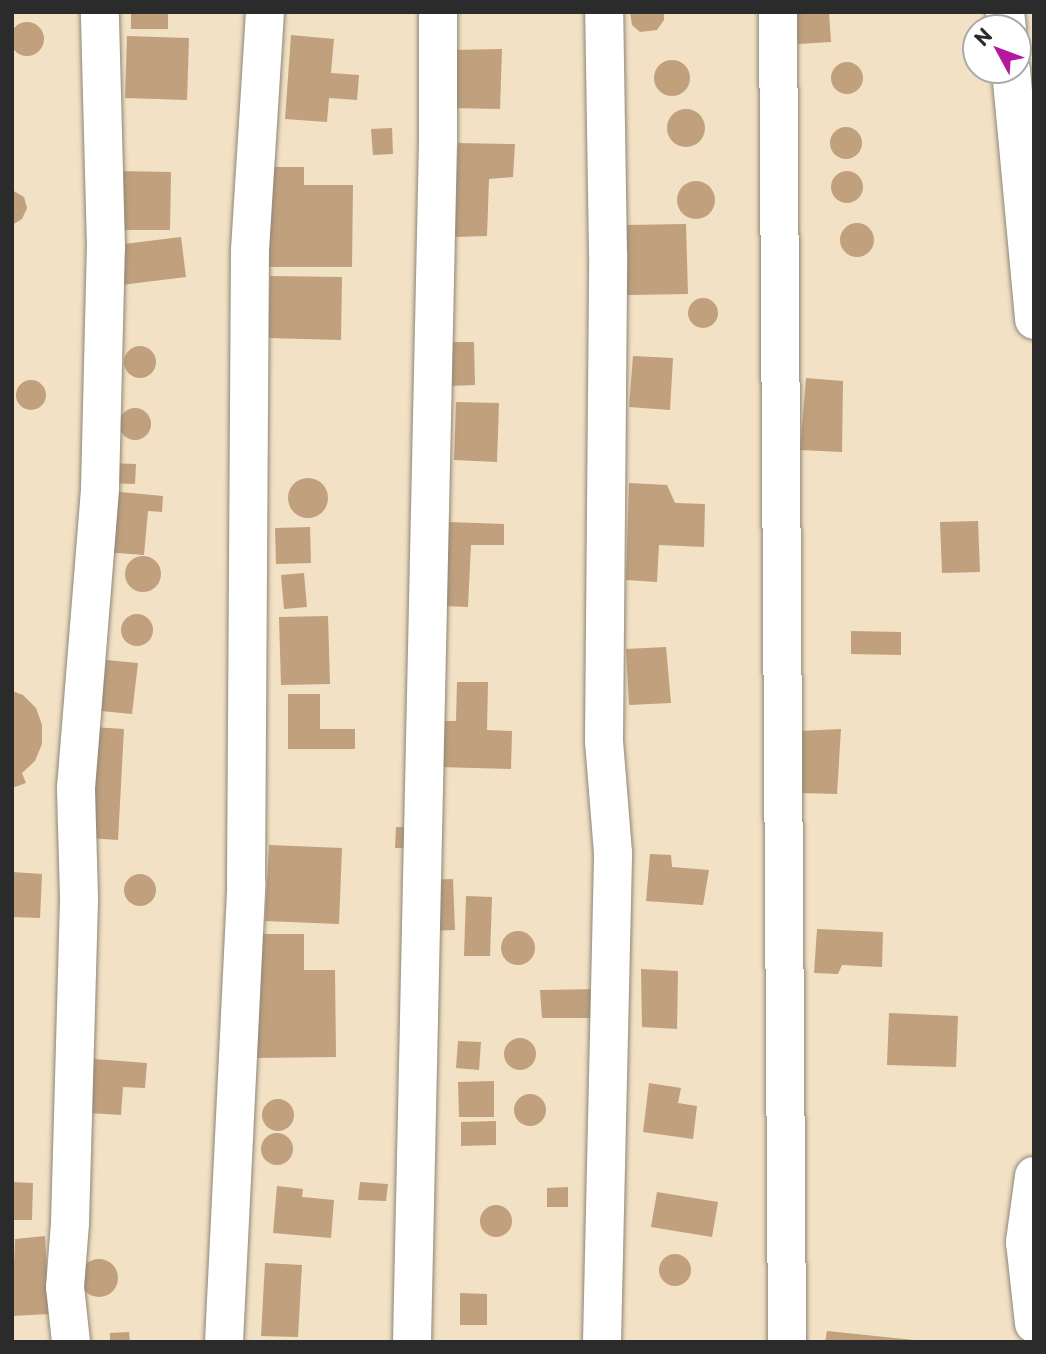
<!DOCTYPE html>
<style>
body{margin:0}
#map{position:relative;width:1046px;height:1354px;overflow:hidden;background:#f2e1c4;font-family:"Playpen Sans",sans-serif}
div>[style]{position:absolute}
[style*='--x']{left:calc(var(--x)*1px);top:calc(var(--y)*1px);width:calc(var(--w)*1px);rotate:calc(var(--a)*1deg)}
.building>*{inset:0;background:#c0a07d}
.round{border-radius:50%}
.roads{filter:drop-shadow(0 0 2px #8e8678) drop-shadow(0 0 2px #8e8678)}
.minor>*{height:38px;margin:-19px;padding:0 19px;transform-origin:19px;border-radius:19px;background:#fff}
span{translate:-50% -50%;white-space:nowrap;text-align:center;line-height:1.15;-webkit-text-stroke:5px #fff;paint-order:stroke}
.frame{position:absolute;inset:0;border:14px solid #2b2b2b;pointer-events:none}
.north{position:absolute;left:962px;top:14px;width:70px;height:70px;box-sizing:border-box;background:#fff;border:2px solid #aaa;border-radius:50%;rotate:311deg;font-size:19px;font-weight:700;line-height:28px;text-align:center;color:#2b2b2b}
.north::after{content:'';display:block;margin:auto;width:24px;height:32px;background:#b5179e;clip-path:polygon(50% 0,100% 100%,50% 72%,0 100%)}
</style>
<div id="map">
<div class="building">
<div style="clip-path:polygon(131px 12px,168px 12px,168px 29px,131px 29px)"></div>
<div style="clip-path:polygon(630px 12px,664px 12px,664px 20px,657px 30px,640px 32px,632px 25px)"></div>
<div style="clip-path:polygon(795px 12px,829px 12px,831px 42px,798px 44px)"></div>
<div class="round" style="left:10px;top:22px;width:34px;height:34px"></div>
<div style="clip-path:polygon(291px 35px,334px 39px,331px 73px,359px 75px,357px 100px,329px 98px,327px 122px,285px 119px)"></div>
<div style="clip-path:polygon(127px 36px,189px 38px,187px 100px,125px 98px)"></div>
<div style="clip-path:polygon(502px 49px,500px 109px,451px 108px,452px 50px)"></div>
<div class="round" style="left:654px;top:60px;width:36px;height:36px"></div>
<div class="round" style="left:831px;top:62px;width:32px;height:32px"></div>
<div class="round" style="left:667px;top:109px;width:38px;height:38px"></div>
<div class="round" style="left:830px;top:127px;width:32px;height:32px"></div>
<div style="clip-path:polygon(392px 128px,393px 154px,373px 155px,371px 129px)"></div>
<div style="clip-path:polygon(458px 143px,515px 144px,513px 177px,489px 179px,487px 236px,455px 237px)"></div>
<div style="clip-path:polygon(269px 167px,304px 167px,304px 185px,353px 185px,352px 267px,268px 267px)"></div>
<div class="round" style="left:831px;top:171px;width:32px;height:32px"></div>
<div style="clip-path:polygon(116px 171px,171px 172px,170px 230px,116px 230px)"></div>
<div class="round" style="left:677px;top:181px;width:38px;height:38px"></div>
<div style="clip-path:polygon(12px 190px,24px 197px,27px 208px,22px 219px,12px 225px)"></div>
<div class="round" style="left:840px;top:223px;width:34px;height:34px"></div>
<div style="clip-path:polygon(686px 224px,688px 294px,627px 295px,626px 225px)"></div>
<div style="clip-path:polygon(181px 237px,186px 277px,121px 285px,116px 245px)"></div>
<div style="clip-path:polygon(270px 276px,342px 277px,341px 340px,268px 338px)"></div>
<div class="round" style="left:688px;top:298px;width:30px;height:30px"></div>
<div style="clip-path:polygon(451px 342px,474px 342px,475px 385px,450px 386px)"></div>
<div class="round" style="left:124px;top:346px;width:32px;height:32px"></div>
<div style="clip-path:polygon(633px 356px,673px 358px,670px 410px,629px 407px)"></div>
<div style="clip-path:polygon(806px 378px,843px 381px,842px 452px,800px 450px)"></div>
<div class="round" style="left:16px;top:380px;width:30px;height:30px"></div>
<div style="clip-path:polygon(456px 402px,499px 403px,497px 462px,454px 460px)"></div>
<div class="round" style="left:119px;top:408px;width:32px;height:32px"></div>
<div style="clip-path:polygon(107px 463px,136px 464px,135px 484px,106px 483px)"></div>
<div class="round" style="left:288px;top:478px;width:40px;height:40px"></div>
<div style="clip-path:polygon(629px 483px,667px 485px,675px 503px,705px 504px,704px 547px,659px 545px,657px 582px,626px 580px)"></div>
<div style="clip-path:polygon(109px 491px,163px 496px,162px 512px,148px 511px,144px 555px,104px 552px)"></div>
<div style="clip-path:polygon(978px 521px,980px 572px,942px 573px,940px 522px)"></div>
<div style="clip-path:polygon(448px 522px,504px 524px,504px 545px,471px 545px,468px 607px,444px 606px)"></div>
<div style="clip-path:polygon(310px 527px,311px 563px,276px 564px,275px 528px)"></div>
<div class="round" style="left:125px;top:556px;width:36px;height:36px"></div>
<div style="clip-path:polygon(304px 573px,307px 607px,284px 609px,281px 575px)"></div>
<div class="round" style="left:121px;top:614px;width:32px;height:32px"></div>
<div style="clip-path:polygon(328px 616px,330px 684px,281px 685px,279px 617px)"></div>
<div style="clip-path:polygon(851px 631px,901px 632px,901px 655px,851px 654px)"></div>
<div style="clip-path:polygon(666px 647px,671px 703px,629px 705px,626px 649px)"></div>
<div style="clip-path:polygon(106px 660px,138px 663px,132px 714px,101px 711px)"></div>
<div style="clip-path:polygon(457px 682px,488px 682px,487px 730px,512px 731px,511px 769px,439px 767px,440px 721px,456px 721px)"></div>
<div style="clip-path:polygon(12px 691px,23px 695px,36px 708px,42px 725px,42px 744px,35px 761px,22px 773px,26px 783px,12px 788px)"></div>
<div style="clip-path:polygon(288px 694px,320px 694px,320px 729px,355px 729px,355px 749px,288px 749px)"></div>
<div style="clip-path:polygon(93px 727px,124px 729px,118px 840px,88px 838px)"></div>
<div style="clip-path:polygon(841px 729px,837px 794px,799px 793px,799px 731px)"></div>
<div style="clip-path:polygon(396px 827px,411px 827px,411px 848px,395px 848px)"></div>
<div style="clip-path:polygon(269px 845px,342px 848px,339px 924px,265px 921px)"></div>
<div style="clip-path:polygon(650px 854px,671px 855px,672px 867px,709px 870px,703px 905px,646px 901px)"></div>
<div style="clip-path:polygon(12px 872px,42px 874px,40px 918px,12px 917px)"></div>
<div class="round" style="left:124px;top:874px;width:32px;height:32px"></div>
<div style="clip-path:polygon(453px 879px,455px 930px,427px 931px,425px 880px)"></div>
<div style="clip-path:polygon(466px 896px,492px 897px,490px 956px,464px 956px)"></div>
<div style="clip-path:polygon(817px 929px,883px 932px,882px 967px,842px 965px,838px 974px,814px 973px)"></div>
<div class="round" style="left:501px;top:931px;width:34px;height:34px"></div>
<div style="clip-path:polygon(257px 934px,304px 934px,304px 970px,335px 970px,336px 1057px,257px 1058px)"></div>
<div style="clip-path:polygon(641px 969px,678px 971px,677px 1029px,642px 1027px)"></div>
<div style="clip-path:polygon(600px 989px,601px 1018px,542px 1018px,540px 990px)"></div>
<div style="clip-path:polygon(889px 1013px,958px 1016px,956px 1067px,887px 1065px)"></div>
<div class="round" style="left:504px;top:1038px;width:32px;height:32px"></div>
<div style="clip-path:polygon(458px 1041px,481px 1042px,479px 1070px,456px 1068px)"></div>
<div style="clip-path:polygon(94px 1059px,147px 1063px,145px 1088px,123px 1087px,121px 1115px,89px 1113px)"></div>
<div style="clip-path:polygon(494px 1081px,494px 1117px,459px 1117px,458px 1082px)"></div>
<div style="clip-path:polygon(649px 1083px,681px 1088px,678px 1103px,697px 1106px,693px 1139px,643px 1132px)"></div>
<div class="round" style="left:514px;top:1094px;width:32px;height:32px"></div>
<div class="round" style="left:262px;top:1099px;width:32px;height:32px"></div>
<div style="clip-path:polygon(496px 1121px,496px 1145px,461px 1146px,461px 1122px)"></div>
<div class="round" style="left:261px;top:1133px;width:32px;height:32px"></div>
<div style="clip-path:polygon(12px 1182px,33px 1183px,32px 1220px,12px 1220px)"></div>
<div style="clip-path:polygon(360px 1182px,388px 1184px,386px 1201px,358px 1200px)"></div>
<div style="clip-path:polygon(277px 1186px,303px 1189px,302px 1197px,334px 1200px,331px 1238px,273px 1233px)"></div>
<div style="clip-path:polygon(568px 1187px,568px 1207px,547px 1207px,547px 1188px)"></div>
<div style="clip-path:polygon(657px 1192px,718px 1202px,712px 1237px,651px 1227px)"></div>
<div class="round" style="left:480px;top:1205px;width:32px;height:32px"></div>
<div style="clip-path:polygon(45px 1236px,49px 1314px,12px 1316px,15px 1239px)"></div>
<div class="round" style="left:659px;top:1254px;width:32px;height:32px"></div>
<div class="round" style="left:80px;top:1259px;width:38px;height:38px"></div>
<div style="clip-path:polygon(265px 1263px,302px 1265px,298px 1337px,261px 1336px)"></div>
<div style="clip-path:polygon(460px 1293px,487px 1294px,487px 1325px,460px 1325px)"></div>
<div style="clip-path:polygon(827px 1331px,914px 1340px,914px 1342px,825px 1342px)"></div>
<div style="clip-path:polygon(129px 1332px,130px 1342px,110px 1342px,110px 1333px)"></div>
</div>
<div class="roads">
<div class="minor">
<div style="--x:778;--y:12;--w:1330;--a:89.61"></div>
<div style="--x:1005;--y:12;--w:16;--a:83"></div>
<div style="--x:1011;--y:70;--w:251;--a:84.7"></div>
<div style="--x:1034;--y:1176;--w:67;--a:97.8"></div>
<div style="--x:1025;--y:1242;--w:82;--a:83.7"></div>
<div style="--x:71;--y:1342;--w:55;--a:-96.2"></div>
<div style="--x:65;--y:1287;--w:64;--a:-85.5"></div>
<div style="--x:70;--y:1223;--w:326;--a:-88.4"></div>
<div style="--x:79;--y:897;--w:109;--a:-91.6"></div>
<div style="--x:76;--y:788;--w:301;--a:-85.4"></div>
<div style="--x:100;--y:488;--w:240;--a:-88.6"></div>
<div style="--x:106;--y:248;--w:236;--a:-91.5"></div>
<div style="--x:224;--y:1342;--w:459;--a:-87.2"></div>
<div style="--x:246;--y:884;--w:634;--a:-89.64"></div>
<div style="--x:250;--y:250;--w:238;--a:-86.4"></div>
<div style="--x:412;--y:1342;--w:1201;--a:-88.76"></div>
<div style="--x:438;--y:141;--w:129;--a:-90"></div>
<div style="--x:602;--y:1342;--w:489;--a:-88.7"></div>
<div style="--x:613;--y:853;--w:113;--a:-94.6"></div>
<div style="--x:604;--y:740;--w:486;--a:-89.5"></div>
<div style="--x:608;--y:254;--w:242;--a:-90.9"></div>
</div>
</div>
<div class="frame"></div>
<div class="north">N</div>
</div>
